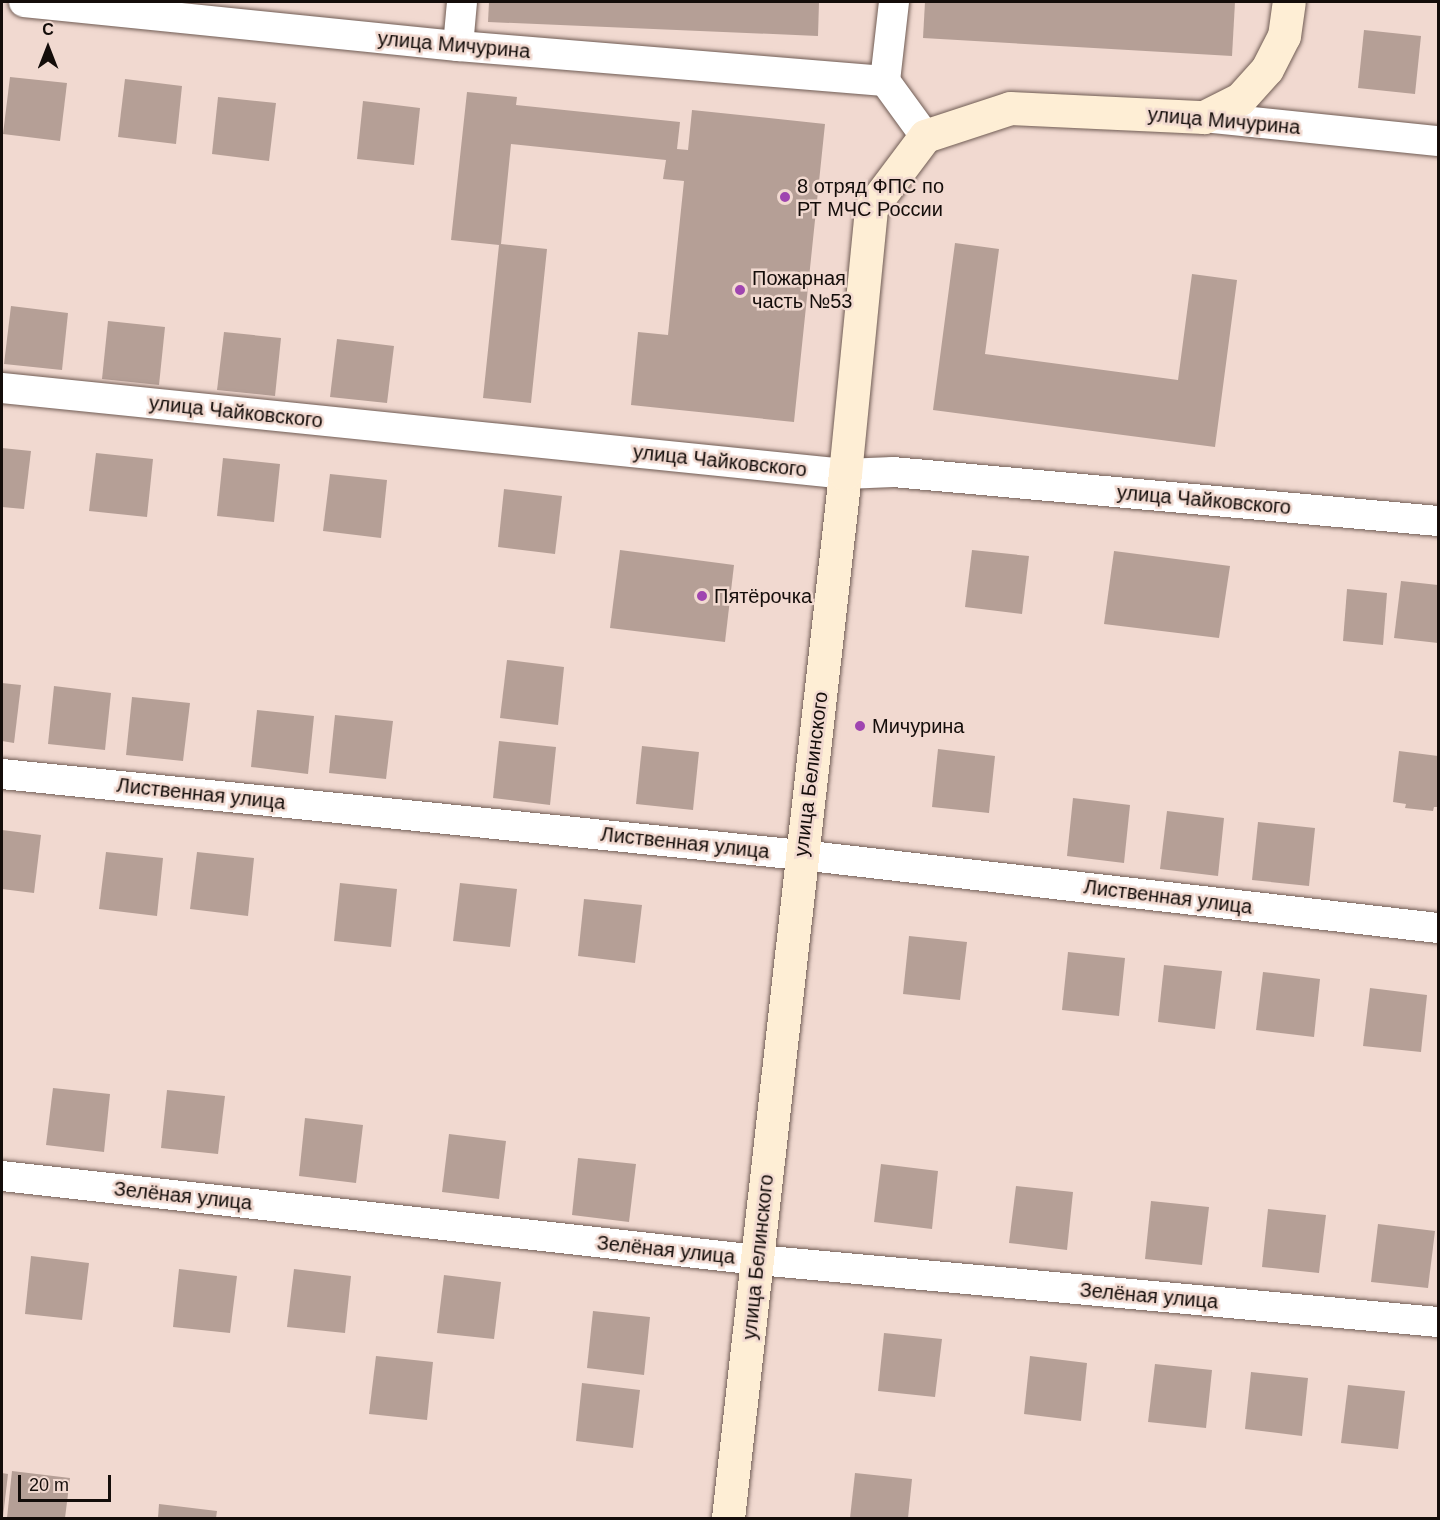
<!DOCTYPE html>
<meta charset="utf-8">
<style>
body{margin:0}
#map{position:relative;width:1440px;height:1520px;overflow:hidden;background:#f1d9d0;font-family:Arial,sans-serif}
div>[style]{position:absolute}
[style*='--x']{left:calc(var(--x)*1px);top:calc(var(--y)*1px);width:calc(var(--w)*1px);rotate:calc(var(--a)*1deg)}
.building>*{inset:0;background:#b59f96}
.roads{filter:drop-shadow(0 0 2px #705c54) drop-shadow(0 0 2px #705c54)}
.street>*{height:30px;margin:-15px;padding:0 15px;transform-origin:15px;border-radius:15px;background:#fff}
.secondary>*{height:33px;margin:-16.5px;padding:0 16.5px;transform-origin:16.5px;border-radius:16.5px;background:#feeed5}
.dots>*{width:16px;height:16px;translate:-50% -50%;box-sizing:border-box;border:3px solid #f1d9d0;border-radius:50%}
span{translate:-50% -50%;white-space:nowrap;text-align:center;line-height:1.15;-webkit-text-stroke:5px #f1d9d0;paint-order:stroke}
.street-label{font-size:20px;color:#140d0a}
.poi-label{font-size:20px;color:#140d0a}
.left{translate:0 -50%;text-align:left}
.frame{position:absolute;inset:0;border:3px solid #140d0a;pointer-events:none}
.north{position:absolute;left:18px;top:18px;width:60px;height:60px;-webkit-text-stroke:4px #f1d9d0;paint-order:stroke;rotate:0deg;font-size:16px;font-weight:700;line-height:24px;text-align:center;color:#140d0a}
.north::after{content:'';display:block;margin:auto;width:21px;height:27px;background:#140d0a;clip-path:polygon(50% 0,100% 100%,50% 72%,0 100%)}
.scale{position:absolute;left:18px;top:1475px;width:93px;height:27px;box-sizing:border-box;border:3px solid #140d0a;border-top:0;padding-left:8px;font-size:18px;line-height:21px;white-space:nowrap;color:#140d0a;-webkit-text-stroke:4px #f1d9d0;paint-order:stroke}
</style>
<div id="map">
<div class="building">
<div style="clip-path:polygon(489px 2px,819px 2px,818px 36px,488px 22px)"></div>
<div style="clip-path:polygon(925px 2px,1235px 2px,1232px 56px,923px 38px)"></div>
<div style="clip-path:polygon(1364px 30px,1421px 36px,1415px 94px,1358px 88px)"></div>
<div style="clip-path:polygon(10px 77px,67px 83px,60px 141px,3px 134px)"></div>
<div style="clip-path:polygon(125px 79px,182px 86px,176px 144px,118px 137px)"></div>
<div style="clip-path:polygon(467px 92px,517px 97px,516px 105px,680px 122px,677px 149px,688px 150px,692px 110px,825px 124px,794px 422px,631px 405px,638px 332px,668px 335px,684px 181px,663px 179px,666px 160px,511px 144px,501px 244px,547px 249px,531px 403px,483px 398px,499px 245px,451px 240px)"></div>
<div style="clip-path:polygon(218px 97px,276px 103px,269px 161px,212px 154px)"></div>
<div style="clip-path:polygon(363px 101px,420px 108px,414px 165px,357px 159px)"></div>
<div style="clip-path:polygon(955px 243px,999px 249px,985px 354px,1178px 380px,1192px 274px,1237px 280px,1215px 447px,933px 410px)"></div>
<div style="clip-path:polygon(11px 306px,68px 313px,62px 370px,4px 364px)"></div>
<div style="clip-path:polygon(108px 321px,165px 327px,159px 385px,102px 379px)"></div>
<div style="clip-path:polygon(224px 332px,281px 338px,275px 396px,217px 390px)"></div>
<div style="clip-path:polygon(337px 339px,394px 346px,387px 403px,330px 397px)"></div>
<div style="clip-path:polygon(2px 448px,31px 451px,24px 509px,2px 507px)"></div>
<div style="clip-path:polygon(96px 453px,153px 459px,147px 517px,89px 511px)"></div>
<div style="clip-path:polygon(223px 458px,280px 464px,274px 522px,217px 516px)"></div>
<div style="clip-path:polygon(330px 474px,387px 480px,381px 538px,323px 531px)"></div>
<div style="clip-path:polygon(504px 489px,562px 496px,555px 554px,498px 547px)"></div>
<div style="clip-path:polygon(620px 550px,734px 565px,725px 642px,610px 628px)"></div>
<div style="clip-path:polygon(972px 550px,1029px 556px,1022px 614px,965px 607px)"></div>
<div style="clip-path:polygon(1114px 551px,1230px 566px,1219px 638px,1104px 624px)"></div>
<div style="clip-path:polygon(1401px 581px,1438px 585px,1438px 643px,1394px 638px)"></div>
<div style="clip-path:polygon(1347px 589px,1387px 593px,1383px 645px,1343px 641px)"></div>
<div style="clip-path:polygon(507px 660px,564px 667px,558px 725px,500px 718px)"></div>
<div style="clip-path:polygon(2px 683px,21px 685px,14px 743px,2px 741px)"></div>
<div style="clip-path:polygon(54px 686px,111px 693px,105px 750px,48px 744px)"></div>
<div style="clip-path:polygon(132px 697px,190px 703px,183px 761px,126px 755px)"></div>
<div style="clip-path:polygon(257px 710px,314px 716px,308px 774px,251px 767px)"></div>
<div style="clip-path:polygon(335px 715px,393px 721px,386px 779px,329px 773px)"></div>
<div style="clip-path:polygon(499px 741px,556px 747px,550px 805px,493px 798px)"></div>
<div style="clip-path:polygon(642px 746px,699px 752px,693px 810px,636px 804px)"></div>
<div style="clip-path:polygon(938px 749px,995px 756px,989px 813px,932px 807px)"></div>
<div style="clip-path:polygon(1399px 751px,1438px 756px,1438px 807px,1434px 807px,1433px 811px,1405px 808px,1406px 804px,1393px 802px)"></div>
<div style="clip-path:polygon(1073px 798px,1130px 805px,1124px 863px,1067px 856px)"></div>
<div style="clip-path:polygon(1167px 811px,1224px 818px,1218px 876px,1160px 869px)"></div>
<div style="clip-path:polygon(1258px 822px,1315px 828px,1309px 886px,1252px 880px)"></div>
<div style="clip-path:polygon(2px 830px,41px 835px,34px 893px,2px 889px)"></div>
<div style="clip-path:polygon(106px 852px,163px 858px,157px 916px,99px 909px)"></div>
<div style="clip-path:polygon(197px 852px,254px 858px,248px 916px,190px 909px)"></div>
<div style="clip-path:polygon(340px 883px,397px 889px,391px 947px,334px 941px)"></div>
<div style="clip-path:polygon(460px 883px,517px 889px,510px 947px,453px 941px)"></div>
<div style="clip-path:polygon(584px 899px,642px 905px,635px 963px,578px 956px)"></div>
<div style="clip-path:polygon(909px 936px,967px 942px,960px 1000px,903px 994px)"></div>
<div style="clip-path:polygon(1068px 952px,1125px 958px,1119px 1016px,1062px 1010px)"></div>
<div style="clip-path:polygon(1164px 965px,1222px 971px,1215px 1029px,1158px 1022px)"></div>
<div style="clip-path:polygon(1263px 972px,1320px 979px,1314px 1037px,1256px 1030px)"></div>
<div style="clip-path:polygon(1370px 988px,1427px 995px,1421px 1052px,1363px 1046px)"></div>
<div style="clip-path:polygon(53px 1088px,110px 1094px,104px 1152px,46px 1145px)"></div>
<div style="clip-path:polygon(167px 1090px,225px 1096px,218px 1154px,161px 1148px)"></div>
<div style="clip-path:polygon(305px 1118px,363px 1125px,356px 1183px,299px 1176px)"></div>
<div style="clip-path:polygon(449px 1134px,506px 1141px,499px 1199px,442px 1192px)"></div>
<div style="clip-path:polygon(578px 1158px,636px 1164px,629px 1222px,572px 1215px)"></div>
<div style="clip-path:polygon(881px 1164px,938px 1171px,932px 1229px,874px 1222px)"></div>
<div style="clip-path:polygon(1016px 1186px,1073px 1192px,1067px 1250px,1009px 1243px)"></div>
<div style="clip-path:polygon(1151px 1201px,1209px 1207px,1202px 1265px,1145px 1259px)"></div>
<div style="clip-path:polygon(1268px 1209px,1326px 1215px,1319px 1273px,1262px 1267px)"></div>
<div style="clip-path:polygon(1378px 1224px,1435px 1231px,1428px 1288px,1371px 1282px)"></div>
<div style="clip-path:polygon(31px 1256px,89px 1263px,82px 1320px,25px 1314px)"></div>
<div style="clip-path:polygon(179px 1269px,237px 1276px,230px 1333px,173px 1327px)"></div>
<div style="clip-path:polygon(294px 1269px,351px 1276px,345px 1333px,287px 1327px)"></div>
<div style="clip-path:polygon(444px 1275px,501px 1282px,494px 1339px,437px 1333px)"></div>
<div style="clip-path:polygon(593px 1311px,650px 1317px,644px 1375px,587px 1368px)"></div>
<div style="clip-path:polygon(884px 1333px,942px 1339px,935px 1397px,878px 1391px)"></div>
<div style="clip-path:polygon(376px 1356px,433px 1362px,427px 1420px,369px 1414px)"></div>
<div style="clip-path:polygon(1030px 1356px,1087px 1363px,1081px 1421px,1024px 1414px)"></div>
<div style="clip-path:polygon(1155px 1364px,1212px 1370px,1206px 1428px,1148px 1422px)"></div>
<div style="clip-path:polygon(1251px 1372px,1308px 1378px,1302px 1436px,1245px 1429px)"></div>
<div style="clip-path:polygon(582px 1383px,640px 1390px,633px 1448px,576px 1441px)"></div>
<div style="clip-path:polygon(1348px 1385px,1405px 1391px,1398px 1449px,1341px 1443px)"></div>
<div style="clip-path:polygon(12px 1471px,70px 1478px,65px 1518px,7px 1518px)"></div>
<div style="clip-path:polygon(2px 1473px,8px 1474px,3px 1517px,2px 1517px)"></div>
<div style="clip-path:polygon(855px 1473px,912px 1479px,908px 1518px,850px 1518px)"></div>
<div style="clip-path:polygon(159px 1504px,217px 1511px,216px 1518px,158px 1518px)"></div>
</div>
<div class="roads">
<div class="street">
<div style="--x:24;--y:2;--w:436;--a:5.8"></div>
<div style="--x:458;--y:46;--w:428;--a:4.7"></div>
<div style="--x:458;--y:46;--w:44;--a:-84.8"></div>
<div style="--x:885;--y:81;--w:80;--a:-83.5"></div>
<div style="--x:885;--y:81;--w:68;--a:54"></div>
<div style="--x:1204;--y:117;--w:235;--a:5.9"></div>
<div style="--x:2;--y:388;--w:847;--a:5.82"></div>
<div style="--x:845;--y:474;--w:48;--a:-2.4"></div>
<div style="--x:893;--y:472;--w:547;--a:5.14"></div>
<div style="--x:2;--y:774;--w:803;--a:5.79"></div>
<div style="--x:801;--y:855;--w:641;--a:6.54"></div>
<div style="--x:2;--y:1176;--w:761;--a:6.34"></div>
<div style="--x:758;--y:1260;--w:683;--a:5.21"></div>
</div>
<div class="secondary">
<div style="--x:728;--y:1518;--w:1051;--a:-83.61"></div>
<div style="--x:845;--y:474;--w:267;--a:-84.4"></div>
<div style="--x:871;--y:208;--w:90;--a:-53.1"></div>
<div style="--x:925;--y:136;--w:89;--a:-18.2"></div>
<div style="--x:1010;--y:108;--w:194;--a:2.7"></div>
<div style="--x:1204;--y:117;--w:40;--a:-26.6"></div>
<div style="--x:1240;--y:99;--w:40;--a:-48"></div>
<div style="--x:1267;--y:69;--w:37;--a:-63"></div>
<div style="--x:1284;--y:36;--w:34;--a:-82"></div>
</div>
</div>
<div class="dots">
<div style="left:785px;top:197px;background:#9f45b0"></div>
<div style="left:740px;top:290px;background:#9f45b0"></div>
<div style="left:702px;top:596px;background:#9f45b0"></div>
<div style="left:860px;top:726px;background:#9f45b0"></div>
</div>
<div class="street-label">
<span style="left:454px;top:45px;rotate:5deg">улица Мичурина</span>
<span style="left:1224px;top:121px;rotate:5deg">улица Мичурина</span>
<span style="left:236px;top:412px;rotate:6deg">улица Чайковского</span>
<span style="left:720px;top:461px;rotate:6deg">улица Чайковского</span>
<span style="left:1204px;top:500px;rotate:5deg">улица Чайковского</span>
<span style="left:811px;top:774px;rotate:-83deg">улица Белинского</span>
<span style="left:201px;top:794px;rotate:6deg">Лиственная улица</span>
<span style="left:685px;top:843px;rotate:6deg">Лиственная улица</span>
<span style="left:1168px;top:897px;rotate:7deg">Лиственная улица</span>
<span style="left:183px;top:1196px;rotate:6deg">Зелёная улица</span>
<span style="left:666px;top:1250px;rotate:6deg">Зелёная улица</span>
<span style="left:758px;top:1257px;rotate:-84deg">улица Белинского</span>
<span style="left:1149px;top:1296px;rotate:5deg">Зелёная улица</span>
</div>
<div class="poi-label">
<span class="left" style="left:797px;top:198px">8 отряд ФПС по<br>РТ МЧС России</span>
<span class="left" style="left:752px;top:290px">Пожарная<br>часть №53</span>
<span class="left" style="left:714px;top:596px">Пятёрочка</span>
<span class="left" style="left:872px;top:726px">Мичурина</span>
</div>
<div class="frame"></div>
<div class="north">С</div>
<div class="scale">20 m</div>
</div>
